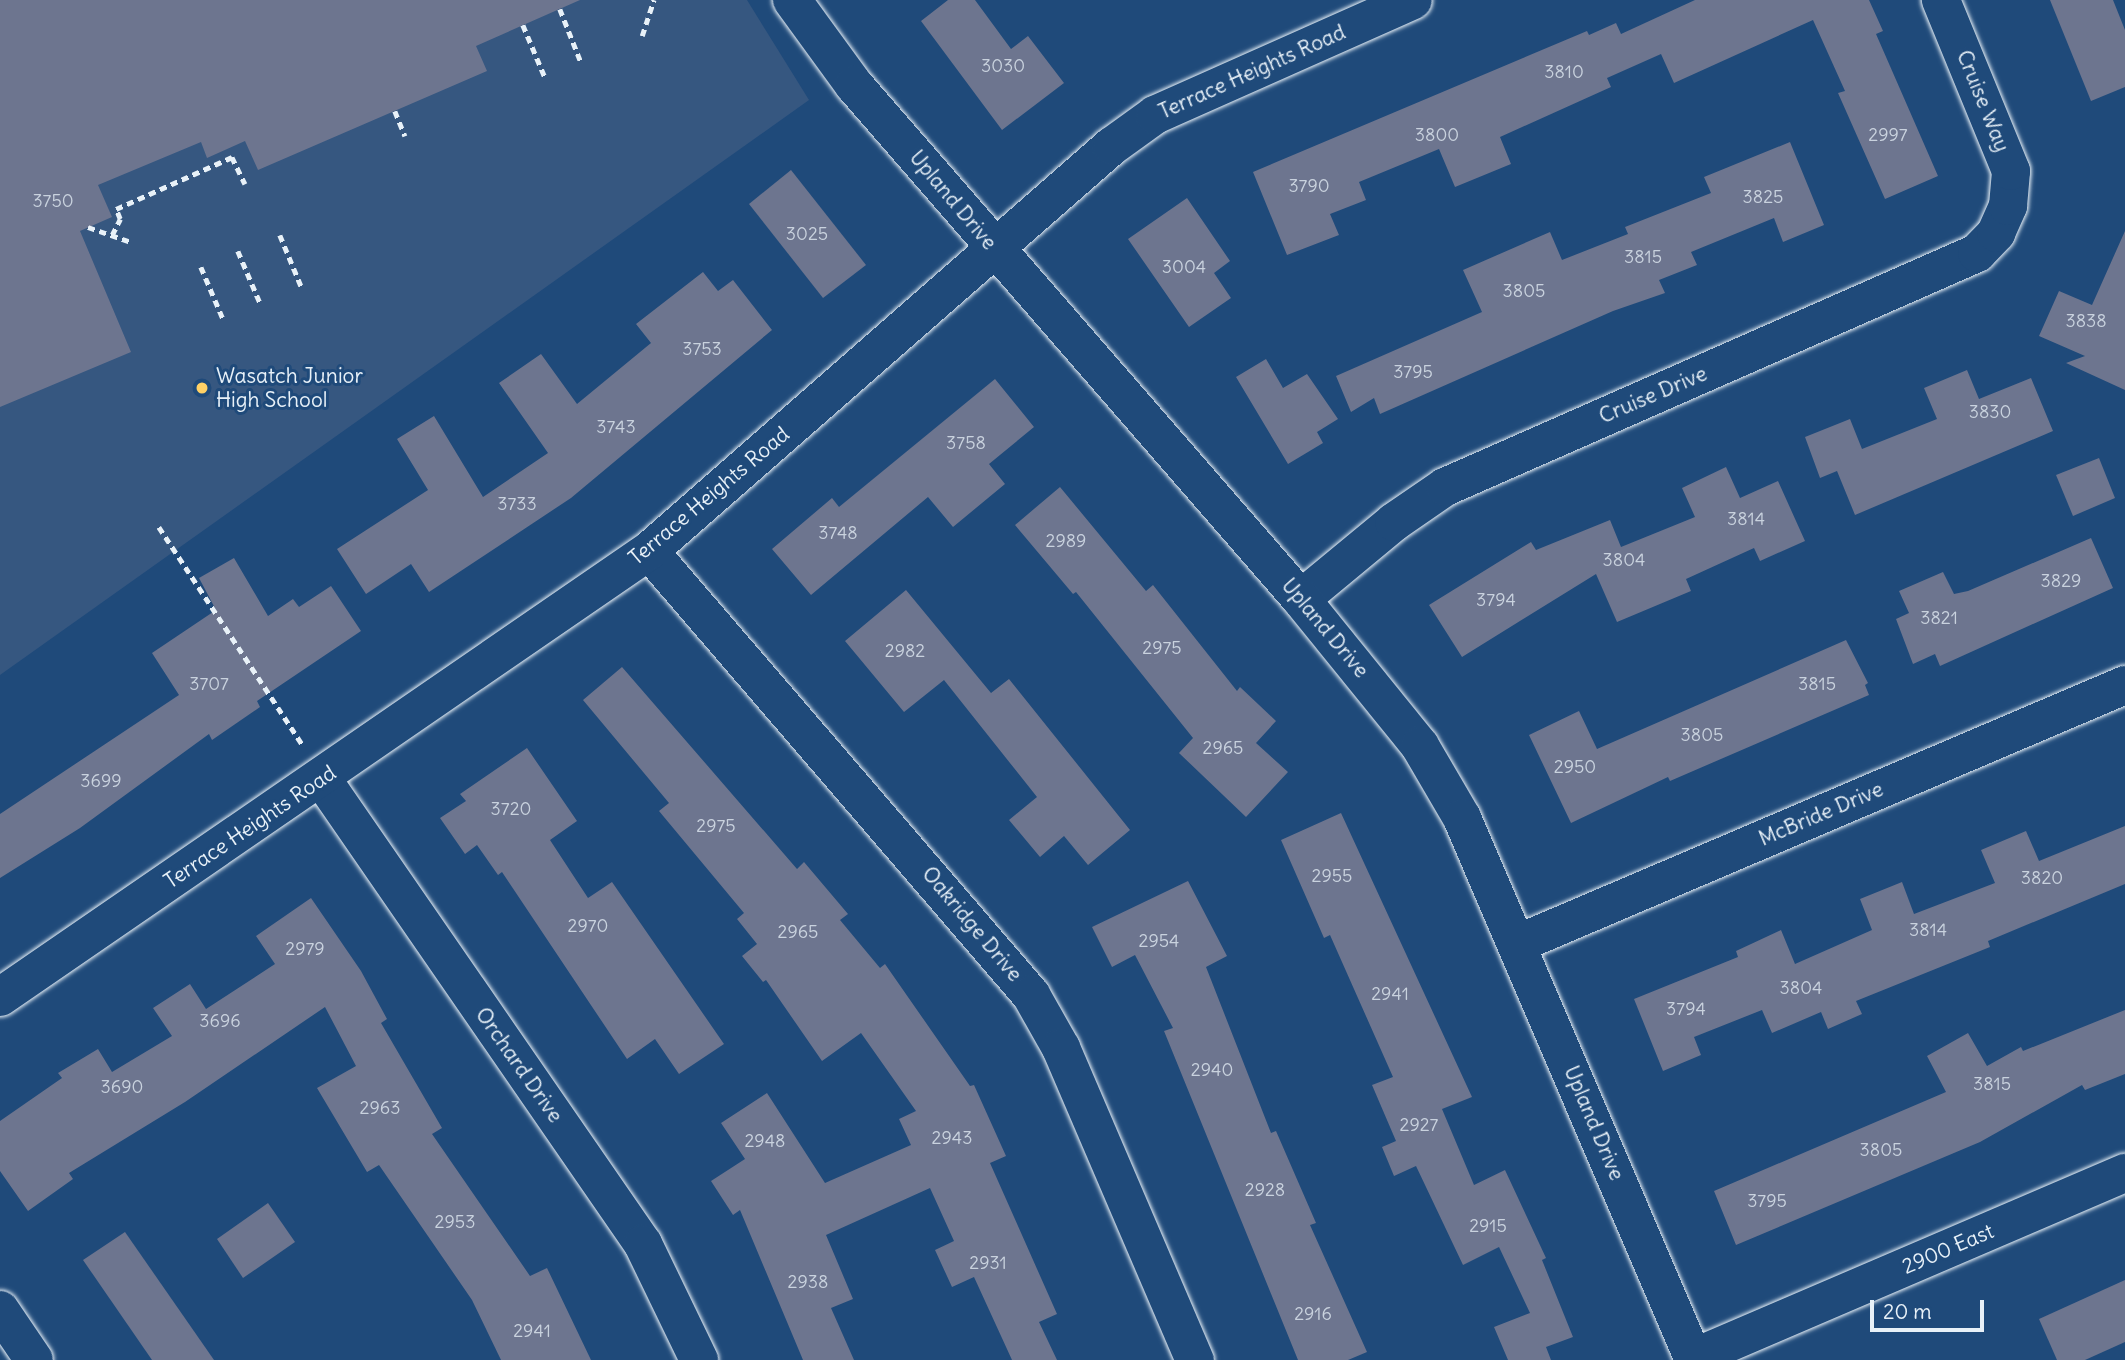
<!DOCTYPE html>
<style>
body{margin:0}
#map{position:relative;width:2125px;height:1360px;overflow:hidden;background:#1f4a7a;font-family:Delius,sans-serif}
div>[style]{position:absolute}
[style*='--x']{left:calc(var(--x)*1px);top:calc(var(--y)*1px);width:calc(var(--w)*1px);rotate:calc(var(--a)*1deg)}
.built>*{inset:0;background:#365780}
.building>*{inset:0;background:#6d758f}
.path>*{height:4.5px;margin-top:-2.25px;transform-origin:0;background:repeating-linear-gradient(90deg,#e8f1f8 0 7px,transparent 0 12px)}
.roads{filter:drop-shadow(0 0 2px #e8f1f8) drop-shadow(0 0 2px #e8f1f8)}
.minor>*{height:38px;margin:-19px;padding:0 19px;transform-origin:19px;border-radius:19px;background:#1f4a7a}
.tertiary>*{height:38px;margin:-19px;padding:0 19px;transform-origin:19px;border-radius:19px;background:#1f4a7a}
.dots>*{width:19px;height:19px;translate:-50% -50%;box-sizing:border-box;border:4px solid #1f4a7a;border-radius:50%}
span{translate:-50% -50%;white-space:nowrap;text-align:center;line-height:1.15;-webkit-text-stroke:6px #1f4a7a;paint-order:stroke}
.number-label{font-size:18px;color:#c9d2de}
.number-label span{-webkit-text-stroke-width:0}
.street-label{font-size:21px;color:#e8f1f8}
.poi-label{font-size:21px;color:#e8f1f8}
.left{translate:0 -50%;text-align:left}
.scale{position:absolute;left:1870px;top:1300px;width:114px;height:32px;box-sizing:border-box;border:4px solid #e8f1f8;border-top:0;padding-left:9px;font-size:21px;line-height:24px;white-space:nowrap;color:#e8f1f8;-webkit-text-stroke:5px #1f4a7a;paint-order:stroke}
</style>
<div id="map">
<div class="built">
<div style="clip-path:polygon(0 0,747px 0,809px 100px,0 675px)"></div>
</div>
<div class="building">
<div style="clip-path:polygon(0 0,580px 0,476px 46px,487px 71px,258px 170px,245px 141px,207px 158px,201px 142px,98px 185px,112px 217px,80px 231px,131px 352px,0 407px)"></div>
<div style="clip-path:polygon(948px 0,975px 0,1011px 49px,1028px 36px,1064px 83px,1002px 130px,921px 21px)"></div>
<div style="clip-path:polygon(1695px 0,1869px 0,1883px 31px,1876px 34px,1938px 176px,1885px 199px,1838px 93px,1845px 91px,1813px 20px,1674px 83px,1661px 54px,1607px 78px,1611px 87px,1500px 137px,1511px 164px,1455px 187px,1439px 149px,1359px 182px,1366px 200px,1330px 214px,1339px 235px,1287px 255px,1253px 172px,1587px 31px,1589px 35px,1616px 23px,1621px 34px)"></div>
<div style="clip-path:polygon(2050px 0,2113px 0,2125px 30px,2125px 87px,2091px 101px)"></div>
<div style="clip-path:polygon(1790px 142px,1824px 225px,1783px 242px,1774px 218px,1691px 252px,1697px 265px,1659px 280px,1665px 293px,1613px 311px,1380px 414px,1374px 398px,1351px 412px,1336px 376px,1482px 312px,1463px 270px,1550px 232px,1562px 260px,1628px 234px,1625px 227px,1711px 193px,1704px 177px)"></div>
<div style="clip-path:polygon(791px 170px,866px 265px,823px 298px,749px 204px)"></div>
<div style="clip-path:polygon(1187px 198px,1230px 261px,1214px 273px,1231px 298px,1189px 327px,1128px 239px)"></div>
<div style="clip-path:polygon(2125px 231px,2125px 390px,2066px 363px,2085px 356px,2039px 336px,2059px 291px,2092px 305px)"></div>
<div style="clip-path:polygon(703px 272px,718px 291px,733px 280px,772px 330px,571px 498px,429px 592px,411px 564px,366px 594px,337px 549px,428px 490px,397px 439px,434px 416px,483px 497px,548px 453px,499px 383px,541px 354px,577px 404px,651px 343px,636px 324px)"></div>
<div style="clip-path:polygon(1266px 359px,1283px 388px,1307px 374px,1338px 419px,1317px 432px,1323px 443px,1288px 464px,1236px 377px)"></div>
<div style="clip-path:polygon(1967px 370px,1979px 399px,2031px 378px,2053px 431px,1855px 515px,1837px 471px,1820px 478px,1805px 437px,1850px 419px,1862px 449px,1937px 419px,1924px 388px)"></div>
<div style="clip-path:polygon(995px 379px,1034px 427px,989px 464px,1005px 484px,953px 527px,928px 497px,811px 595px,772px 549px,832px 498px,839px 507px)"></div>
<div style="clip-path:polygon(2099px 458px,2115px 498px,2073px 516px,2056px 475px)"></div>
<div style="clip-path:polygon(1726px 467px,1740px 498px,1778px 481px,1805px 541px,1760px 561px,1754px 548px,1686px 579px,1691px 591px,1617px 622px,1596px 574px,1462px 657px,1429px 605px,1531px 542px,1536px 550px,1610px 520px,1621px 547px,1695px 517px,1682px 488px)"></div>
<div style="clip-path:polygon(1060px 487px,1146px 591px,1153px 585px,1237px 691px,1240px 687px,1276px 721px,1256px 743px,1288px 772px,1246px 817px,1179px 753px,1193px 738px,1076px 592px,1073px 594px,1015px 525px)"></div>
<div style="clip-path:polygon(2091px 538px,2113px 588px,1940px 666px,1935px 654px,1913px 664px,1896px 619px,1909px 613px,1899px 591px,1943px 572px,1954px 594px,1968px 591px)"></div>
<div style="clip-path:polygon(234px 558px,268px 616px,293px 599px,299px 607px,331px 586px,361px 631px,257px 701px,260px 707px,212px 740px,209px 734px,80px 828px,0 878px,0 814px,179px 695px,152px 653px,216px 610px,199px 578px)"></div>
<div style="clip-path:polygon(906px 590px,991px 693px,1009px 679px,1130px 830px,1088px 865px,1064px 836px,1040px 857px,1009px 820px,1037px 797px,944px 680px,904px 712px,845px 641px)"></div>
<div style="clip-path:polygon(1846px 640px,1868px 683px,1865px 685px,1869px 695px,1670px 781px,1668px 777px,1571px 823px,1529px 735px,1579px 711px,1597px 749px)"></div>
<div style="clip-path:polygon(622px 667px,797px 869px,804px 862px,848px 914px,840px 920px,880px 968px,885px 964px,970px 1086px,974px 1085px,1006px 1156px,990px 1163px,1057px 1314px,1039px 1322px,1057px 1360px,1012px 1360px,974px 1277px,952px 1287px,935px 1250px,954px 1241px,930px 1188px,826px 1235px,853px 1299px,831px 1308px,854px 1360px,803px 1360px,740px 1210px,733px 1215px,711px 1181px,745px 1159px,721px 1123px,767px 1093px,825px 1183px,911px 1145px,899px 1119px,916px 1111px,861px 1033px,822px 1061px,766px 980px,763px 982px,742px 956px,757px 944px,737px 919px,744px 913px,659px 811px,669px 803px,583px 700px)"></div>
<div style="clip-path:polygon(527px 748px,577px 821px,550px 840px,588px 898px,612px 882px,724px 1044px,679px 1074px,655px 1039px,627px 1059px,502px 872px,498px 875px,477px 845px,465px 854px,440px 818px,466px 801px,460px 794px)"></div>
<div style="clip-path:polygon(1341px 813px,1472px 1097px,1442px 1109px,1474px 1185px,1505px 1170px,1546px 1258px,1542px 1260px,1573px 1337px,1546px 1347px,1551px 1360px,1508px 1360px,1494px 1327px,1530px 1313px,1499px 1247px,1463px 1265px,1416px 1166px,1394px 1176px,1382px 1147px,1396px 1141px,1372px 1085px,1393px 1077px,1330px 935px,1324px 938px,1281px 840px)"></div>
<div style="clip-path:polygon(2125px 826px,2125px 884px,1988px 941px,1990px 947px,1856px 1001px,1862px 1014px,1828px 1029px,1821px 1012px,1772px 1033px,1762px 1010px,1694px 1037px,1701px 1055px,1663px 1071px,1634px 999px,1738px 957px,1736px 951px,1781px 930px,1795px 964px,1872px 930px,1860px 899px,1902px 882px,1914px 914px,1995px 883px,1981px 850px,2026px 831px,2039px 861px)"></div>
<div style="clip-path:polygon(1188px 881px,1227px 956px,1206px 967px,1271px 1133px,1276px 1131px,1316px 1223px,1310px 1225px,1367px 1352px,1348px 1360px,1298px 1360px,1164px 1031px,1173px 1028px,1135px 955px,1112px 967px,1092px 927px)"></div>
<div style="clip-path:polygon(311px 898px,361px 971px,387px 1019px,381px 1023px,442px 1128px,432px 1134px,530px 1276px,547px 1268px,591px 1360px,501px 1360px,472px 1300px,379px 1165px,367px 1172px,317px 1088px,356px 1066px,325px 1007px,185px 1102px,69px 1173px,73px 1179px,28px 1211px,0 1171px,0 1121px,62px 1078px,58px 1073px,98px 1049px,112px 1072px,172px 1036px,153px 1008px,190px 984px,206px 1009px,275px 964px,256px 936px)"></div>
<div style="clip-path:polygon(2125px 1010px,2125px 1074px,2085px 1090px,2082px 1085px,1980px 1142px,1736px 1245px,1714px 1191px,1946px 1092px,1927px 1056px,1968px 1033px,1987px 1066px,2021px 1047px,2023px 1051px)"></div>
<div style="clip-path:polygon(268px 1203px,295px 1242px,243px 1278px,217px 1239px)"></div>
<div style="clip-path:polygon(125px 1232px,214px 1360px,152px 1360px,83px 1260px)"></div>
<div style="clip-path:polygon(2125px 1280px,2125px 1342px,2085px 1360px,2057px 1360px,2039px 1319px)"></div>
</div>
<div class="path">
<div style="--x:560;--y:9;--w:57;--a:68.4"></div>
<div style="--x:523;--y:25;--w:56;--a:67.1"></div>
<div style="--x:642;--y:36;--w:38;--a:-72"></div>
<div style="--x:395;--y:111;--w:27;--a:68"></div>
<div style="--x:88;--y:227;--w:46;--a:19.2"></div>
<div style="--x:112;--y:235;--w:18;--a:-63"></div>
<div style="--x:120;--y:219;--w:11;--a:-112"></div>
<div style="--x:116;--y:209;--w:127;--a:-24.1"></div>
<div style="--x:232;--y:157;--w:30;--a:64"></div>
<div style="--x:280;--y:235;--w:57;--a:67.5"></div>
<div style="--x:238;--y:251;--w:59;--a:66.9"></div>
<div style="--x:201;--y:267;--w:59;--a:66.9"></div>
<div style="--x:159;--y:527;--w:261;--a:56.6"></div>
</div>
<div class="roads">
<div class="minor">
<div style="--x:649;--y:551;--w:586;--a:49.29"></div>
<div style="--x:1031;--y:995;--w:61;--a:60.5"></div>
<div style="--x:1061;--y:1048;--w:340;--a:66.8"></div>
<div style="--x:1301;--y:599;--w:121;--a:-39.6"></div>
<div style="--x:1394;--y:522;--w:62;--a:-34.5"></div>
<div style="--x:1445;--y:487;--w:581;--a:-23.74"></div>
<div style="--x:1977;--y:253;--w:28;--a:-46"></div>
<div style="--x:1996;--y:233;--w:30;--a:-66"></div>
<div style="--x:2008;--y:206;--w:35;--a:-85"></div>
<div style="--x:2011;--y:171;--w:185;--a:-112.3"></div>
<div style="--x:322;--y:779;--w:565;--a:55.38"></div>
<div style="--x:643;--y:1244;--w:129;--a:64.2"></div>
<div style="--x:1517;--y:944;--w:661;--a:-23.07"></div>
<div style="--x:0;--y:997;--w:787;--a:-34.5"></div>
<div style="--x:649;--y:551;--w:615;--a:-41.18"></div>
<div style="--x:1112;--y:146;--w:53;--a:-35.8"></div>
<div style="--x:1155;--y:115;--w:282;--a:-24"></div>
<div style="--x:0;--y:1310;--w:60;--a:55.8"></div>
<div style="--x:1693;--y:1358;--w:470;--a:-23.2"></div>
</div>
<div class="tertiary">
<div style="--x:792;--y:0;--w:105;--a:53.9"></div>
<div style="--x:854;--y:85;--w:681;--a:48.99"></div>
<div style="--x:1301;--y:599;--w:189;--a:51"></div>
<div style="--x:1420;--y:746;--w:83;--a:59.7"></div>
<div style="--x:1462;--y:818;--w:590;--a:66.83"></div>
</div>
</div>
<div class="dots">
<div style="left:202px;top:388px;background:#ffd166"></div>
</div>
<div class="number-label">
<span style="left:1003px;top:66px">3030</span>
<span style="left:1564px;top:72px">3810</span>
<span style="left:1437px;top:135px">3800</span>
<span style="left:1888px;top:135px">2997</span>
<span style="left:1309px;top:186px">3790</span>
<span style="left:1763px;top:197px">3825</span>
<span style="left:53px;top:201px">3750</span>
<span style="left:807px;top:234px">3025</span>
<span style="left:1643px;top:257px">3815</span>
<span style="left:1184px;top:267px">3004</span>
<span style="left:1524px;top:291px">3805</span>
<span style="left:2086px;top:321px">3838</span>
<span style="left:702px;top:349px">3753</span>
<span style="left:1413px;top:372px">3795</span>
<span style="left:1990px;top:412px">3830</span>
<span style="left:616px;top:427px">3743</span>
<span style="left:966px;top:443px">3758</span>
<span style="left:517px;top:504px">3733</span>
<span style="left:1746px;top:519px">3814</span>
<span style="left:838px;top:533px">3748</span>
<span style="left:1066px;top:541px">2989</span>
<span style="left:1624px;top:560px">3804</span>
<span style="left:2061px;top:581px">3829</span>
<span style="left:1496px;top:600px">3794</span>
<span style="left:1939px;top:618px">3821</span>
<span style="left:1162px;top:648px">2975</span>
<span style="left:905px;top:651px">2982</span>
<span style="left:209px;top:684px">3707</span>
<span style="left:1817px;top:684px">3815</span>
<span style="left:1702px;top:735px">3805</span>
<span style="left:1223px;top:748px">2965</span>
<span style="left:1575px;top:767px">2950</span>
<span style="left:101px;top:781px">3699</span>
<span style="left:511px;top:809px">3720</span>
<span style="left:716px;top:826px">2975</span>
<span style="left:1332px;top:876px">2955</span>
<span style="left:2042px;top:878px">3820</span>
<span style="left:588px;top:926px">2970</span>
<span style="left:1928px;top:930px">3814</span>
<span style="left:798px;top:932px">2965</span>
<span style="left:1159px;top:941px">2954</span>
<span style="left:305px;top:949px">2979</span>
<span style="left:1801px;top:988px">3804</span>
<span style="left:1390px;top:994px">2941</span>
<span style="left:1686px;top:1009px">3794</span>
<span style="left:220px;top:1021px">3696</span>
<span style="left:1212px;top:1070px">2940</span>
<span style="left:1992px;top:1084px">3815</span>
<span style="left:122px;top:1087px">3690</span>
<span style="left:380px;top:1108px">2963</span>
<span style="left:1419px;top:1125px">2927</span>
<span style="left:952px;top:1138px">2943</span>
<span style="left:765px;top:1141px">2948</span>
<span style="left:1881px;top:1150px">3805</span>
<span style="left:1265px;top:1190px">2928</span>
<span style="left:1767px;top:1201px">3795</span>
<span style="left:455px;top:1222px">2953</span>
<span style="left:1488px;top:1226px">2915</span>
<span style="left:988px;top:1263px">2931</span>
<span style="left:808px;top:1282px">2938</span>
<span style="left:1313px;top:1314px">2916</span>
<span style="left:532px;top:1331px">2941</span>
</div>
<div class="street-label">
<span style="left:1252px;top:72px;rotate:-24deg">Terrace Heights Road</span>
<span style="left:1983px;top:101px;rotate:68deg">Cruise Way</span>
<span style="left:953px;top:200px;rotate:50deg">Upland Drive</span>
<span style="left:1653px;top:395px;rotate:-23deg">Cruise Drive</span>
<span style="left:709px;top:496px;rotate:-40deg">Terrace Heights Road</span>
<span style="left:1325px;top:628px;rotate:50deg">Upland Drive</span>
<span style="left:1821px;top:814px;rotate:-23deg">McBride Drive</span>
<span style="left:250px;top:827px;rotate:-34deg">Terrace Heights Road</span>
<span style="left:972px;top:924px;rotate:50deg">Oakridge Drive</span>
<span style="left:519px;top:1065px;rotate:55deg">Orchard Drive</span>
<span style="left:1594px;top:1123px;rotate:67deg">Upland Drive</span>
<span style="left:1948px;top:1249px;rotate:-23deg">2900 East</span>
</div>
<div class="poi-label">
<span class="left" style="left:216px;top:388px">Wasatch Junior<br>High School</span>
</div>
<div class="scale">20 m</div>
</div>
